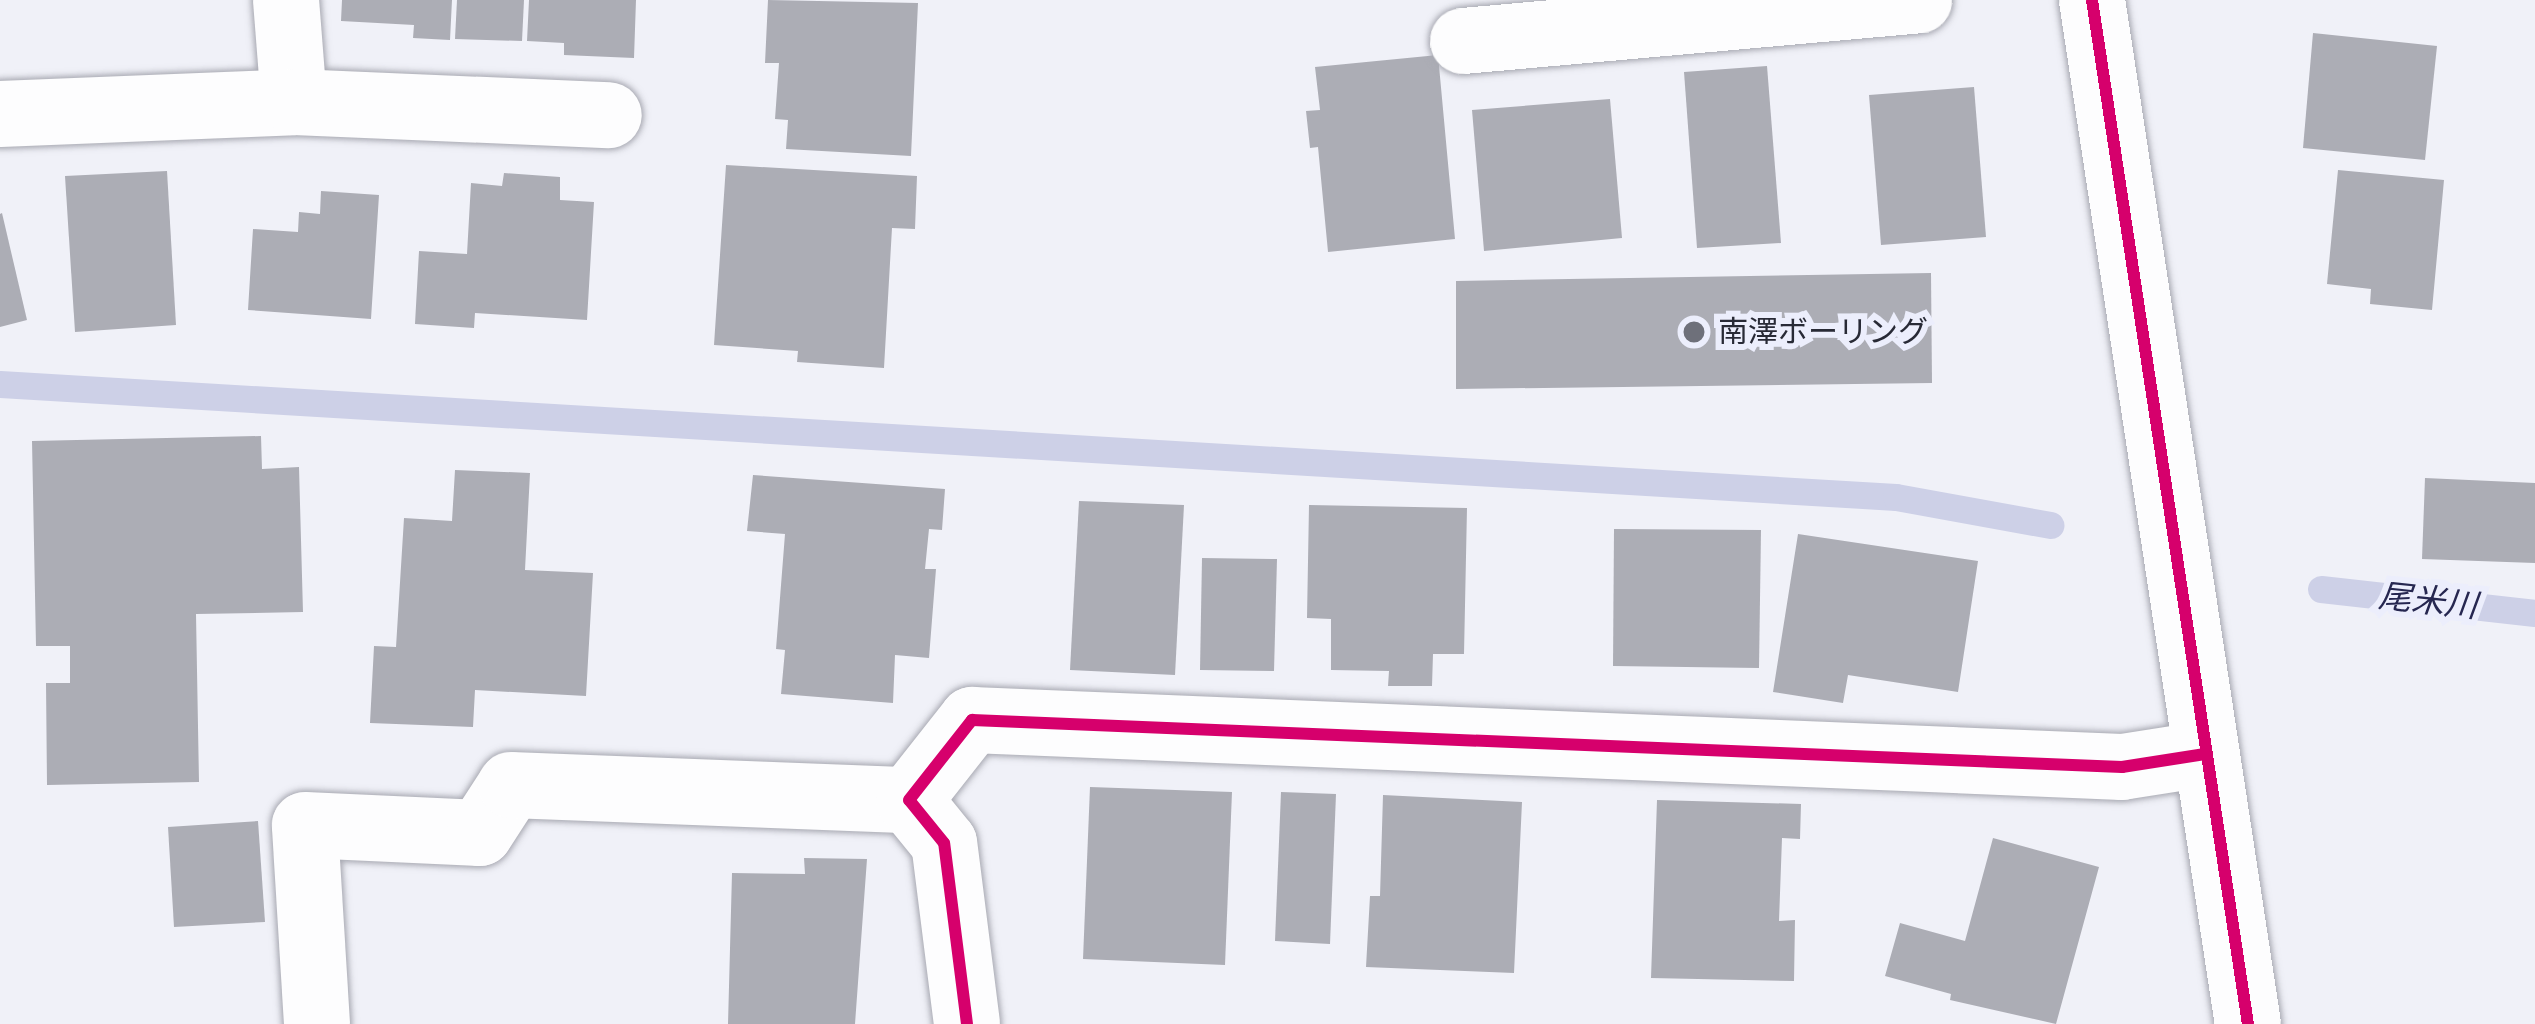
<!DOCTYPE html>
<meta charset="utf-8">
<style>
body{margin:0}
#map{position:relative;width:2535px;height:1024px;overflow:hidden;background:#f0f1f8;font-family:"Work Sans","Noto Sans JP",sans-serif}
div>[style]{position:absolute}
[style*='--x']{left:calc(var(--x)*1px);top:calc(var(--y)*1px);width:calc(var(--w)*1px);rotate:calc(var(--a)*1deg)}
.stream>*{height:27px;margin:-13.5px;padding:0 13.5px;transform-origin:13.5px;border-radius:13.5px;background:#cdd0e7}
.building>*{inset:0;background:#acadb5}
.roads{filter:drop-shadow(0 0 3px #a8a9b2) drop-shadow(0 0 3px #a8a9b2)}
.minor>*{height:66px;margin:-33px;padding:0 33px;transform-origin:33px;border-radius:33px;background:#fdfdfe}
.cycleway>*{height:12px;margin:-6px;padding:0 6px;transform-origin:6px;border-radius:6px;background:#d6006c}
.dots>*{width:33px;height:33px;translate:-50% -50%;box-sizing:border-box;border:6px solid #eceefc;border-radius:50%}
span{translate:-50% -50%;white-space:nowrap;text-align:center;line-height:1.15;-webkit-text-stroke:12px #eceefc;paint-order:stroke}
.poi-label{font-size:30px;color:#282a36}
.left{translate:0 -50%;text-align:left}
.water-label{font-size:33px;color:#262750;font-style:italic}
</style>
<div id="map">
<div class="stream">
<div style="--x:0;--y:384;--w:1899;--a:3.41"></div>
<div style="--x:1896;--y:497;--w:157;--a:10.3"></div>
<div style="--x:2321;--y:589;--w:215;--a:6.4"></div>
</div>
<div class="building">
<div style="clip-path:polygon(342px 0,452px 0,450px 40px,413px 38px,414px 25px,341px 21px)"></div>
<div style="clip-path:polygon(457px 0,524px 0,522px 41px,455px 39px)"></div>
<div style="clip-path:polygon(529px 0,636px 0,634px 58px,564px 55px,564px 43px,527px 41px)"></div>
<div style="clip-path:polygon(768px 0,918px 3px,911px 156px,786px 149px,788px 120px,775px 119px,779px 63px,765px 63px)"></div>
<div style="clip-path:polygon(2313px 33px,2437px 46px,2425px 160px,2303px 148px)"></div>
<div style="clip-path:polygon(1438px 55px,1455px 239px,1328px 252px,1318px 147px,1310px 148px,1306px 111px,1320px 110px,1315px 67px)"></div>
<div style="clip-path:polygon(1767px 66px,1781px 243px,1697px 248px,1684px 72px)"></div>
<div style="clip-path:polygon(1974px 87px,1986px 237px,1881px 245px,1869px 95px)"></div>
<div style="clip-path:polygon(1610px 99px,1622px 238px,1484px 251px,1472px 110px)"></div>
<div style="clip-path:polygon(726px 165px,917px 176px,915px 229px,892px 228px,884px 368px,797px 362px,798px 351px,714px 345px)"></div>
<div style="clip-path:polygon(2338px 170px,2444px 180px,2432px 310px,2370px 304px,2371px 289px,2327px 284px)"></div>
<div style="clip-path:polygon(167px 171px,176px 325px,75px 332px,65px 176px)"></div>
<div style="clip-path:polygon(504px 173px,560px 177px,560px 200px,594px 202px,587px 320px,475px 313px,474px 328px,415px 324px,419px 251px,467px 254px,471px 183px,502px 186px)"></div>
<div style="clip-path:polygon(321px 191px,379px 195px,371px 319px,248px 310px,253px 229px,298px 232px,299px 212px,320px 214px)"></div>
<div style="clip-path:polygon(2px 213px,27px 320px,0 327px,0 214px)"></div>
<div style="clip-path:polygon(1931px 273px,1932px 383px,1456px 389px,1456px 281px)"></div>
<div style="clip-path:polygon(261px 436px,262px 469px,299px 467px,303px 612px,196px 614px,199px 782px,47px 785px,46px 683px,70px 683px,70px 646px,36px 646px,32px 441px)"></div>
<div style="clip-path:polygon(455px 470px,530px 473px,525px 570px,593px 573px,586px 696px,475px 690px,473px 727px,370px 723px,374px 646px,396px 647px,404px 518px,452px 521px)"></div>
<div style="clip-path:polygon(753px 475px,945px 489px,942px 530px,929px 529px,925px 569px,936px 569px,929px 658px,895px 655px,893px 703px,781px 694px,785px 650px,776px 649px,785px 534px,747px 531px)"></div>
<div style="clip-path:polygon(2425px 478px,2535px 483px,2535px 563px,2422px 559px)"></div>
<div style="clip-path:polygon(1079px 501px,1184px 505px,1175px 675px,1070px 670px)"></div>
<div style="clip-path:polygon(1309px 505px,1467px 508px,1464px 654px,1433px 654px,1432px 686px,1388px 686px,1389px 671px,1331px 670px,1331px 619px,1307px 618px)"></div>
<div style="clip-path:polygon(1614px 529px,1761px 530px,1759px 668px,1613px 666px)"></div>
<div style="clip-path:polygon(1798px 534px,1978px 561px,1958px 692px,1848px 675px,1843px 703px,1773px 692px)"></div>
<div style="clip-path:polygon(1202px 558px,1277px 559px,1274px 671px,1200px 670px)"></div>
<div style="clip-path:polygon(1090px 787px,1232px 792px,1225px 965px,1083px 959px)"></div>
<div style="clip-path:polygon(1281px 792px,1336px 794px,1330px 944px,1275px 941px)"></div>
<div style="clip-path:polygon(1383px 795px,1522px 802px,1514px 973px,1366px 967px,1370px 896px,1380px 896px)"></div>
<div style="clip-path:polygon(1657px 800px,1801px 804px,1800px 839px,1782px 838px,1779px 921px,1795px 920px,1794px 981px,1651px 978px)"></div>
<div style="clip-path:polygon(258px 821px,265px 922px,174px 927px,168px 827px)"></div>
<div style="clip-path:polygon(1993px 838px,2099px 867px,2056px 1024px,1950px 1000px,1951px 994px,1885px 976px,1900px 923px,1965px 941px)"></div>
<div style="clip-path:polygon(804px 858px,867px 859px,855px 1024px,728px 1024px,732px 873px,805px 874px)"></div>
</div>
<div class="roads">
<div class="minor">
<div style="--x:286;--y:0;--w:102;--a:85.5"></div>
<div style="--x:2092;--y:0;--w:1036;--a:81.34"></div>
<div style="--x:1463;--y:41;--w:458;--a:-5.1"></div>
<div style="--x:0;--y:114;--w:294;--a:-2.3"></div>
<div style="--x:294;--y:102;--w:315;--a:2.4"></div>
<div style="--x:317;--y:1024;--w:199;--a:-93.5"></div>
<div style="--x:305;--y:825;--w:175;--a:2.6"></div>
<div style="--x:480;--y:833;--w:57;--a:-57.1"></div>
<div style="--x:511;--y:785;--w:398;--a:2.2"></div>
<div style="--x:967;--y:1024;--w:182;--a:-97.2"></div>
<div style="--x:944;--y:843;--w:55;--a:-129.1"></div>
<div style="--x:909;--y:800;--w:102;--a:-51.8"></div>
<div style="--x:972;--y:720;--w:1151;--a:2.34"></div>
<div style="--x:2122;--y:767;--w:84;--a:-8.9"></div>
</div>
</div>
<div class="cycleway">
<div style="--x:2092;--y:0;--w:1036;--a:81.34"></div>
<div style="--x:967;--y:1024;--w:182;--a:-97.2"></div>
<div style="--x:944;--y:843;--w:55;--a:-129.1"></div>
<div style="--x:909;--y:800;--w:102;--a:-51.8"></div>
<div style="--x:972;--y:720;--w:1151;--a:2.34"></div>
<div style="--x:2122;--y:767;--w:84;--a:-8.9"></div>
</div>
<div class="dots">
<div style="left:1694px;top:332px;background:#6e707a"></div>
</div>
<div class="poi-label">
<span class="left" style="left:1718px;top:332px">南澤ボーリング</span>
</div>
<div class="water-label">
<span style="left:2428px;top:601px;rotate:6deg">尾米川</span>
</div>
</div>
